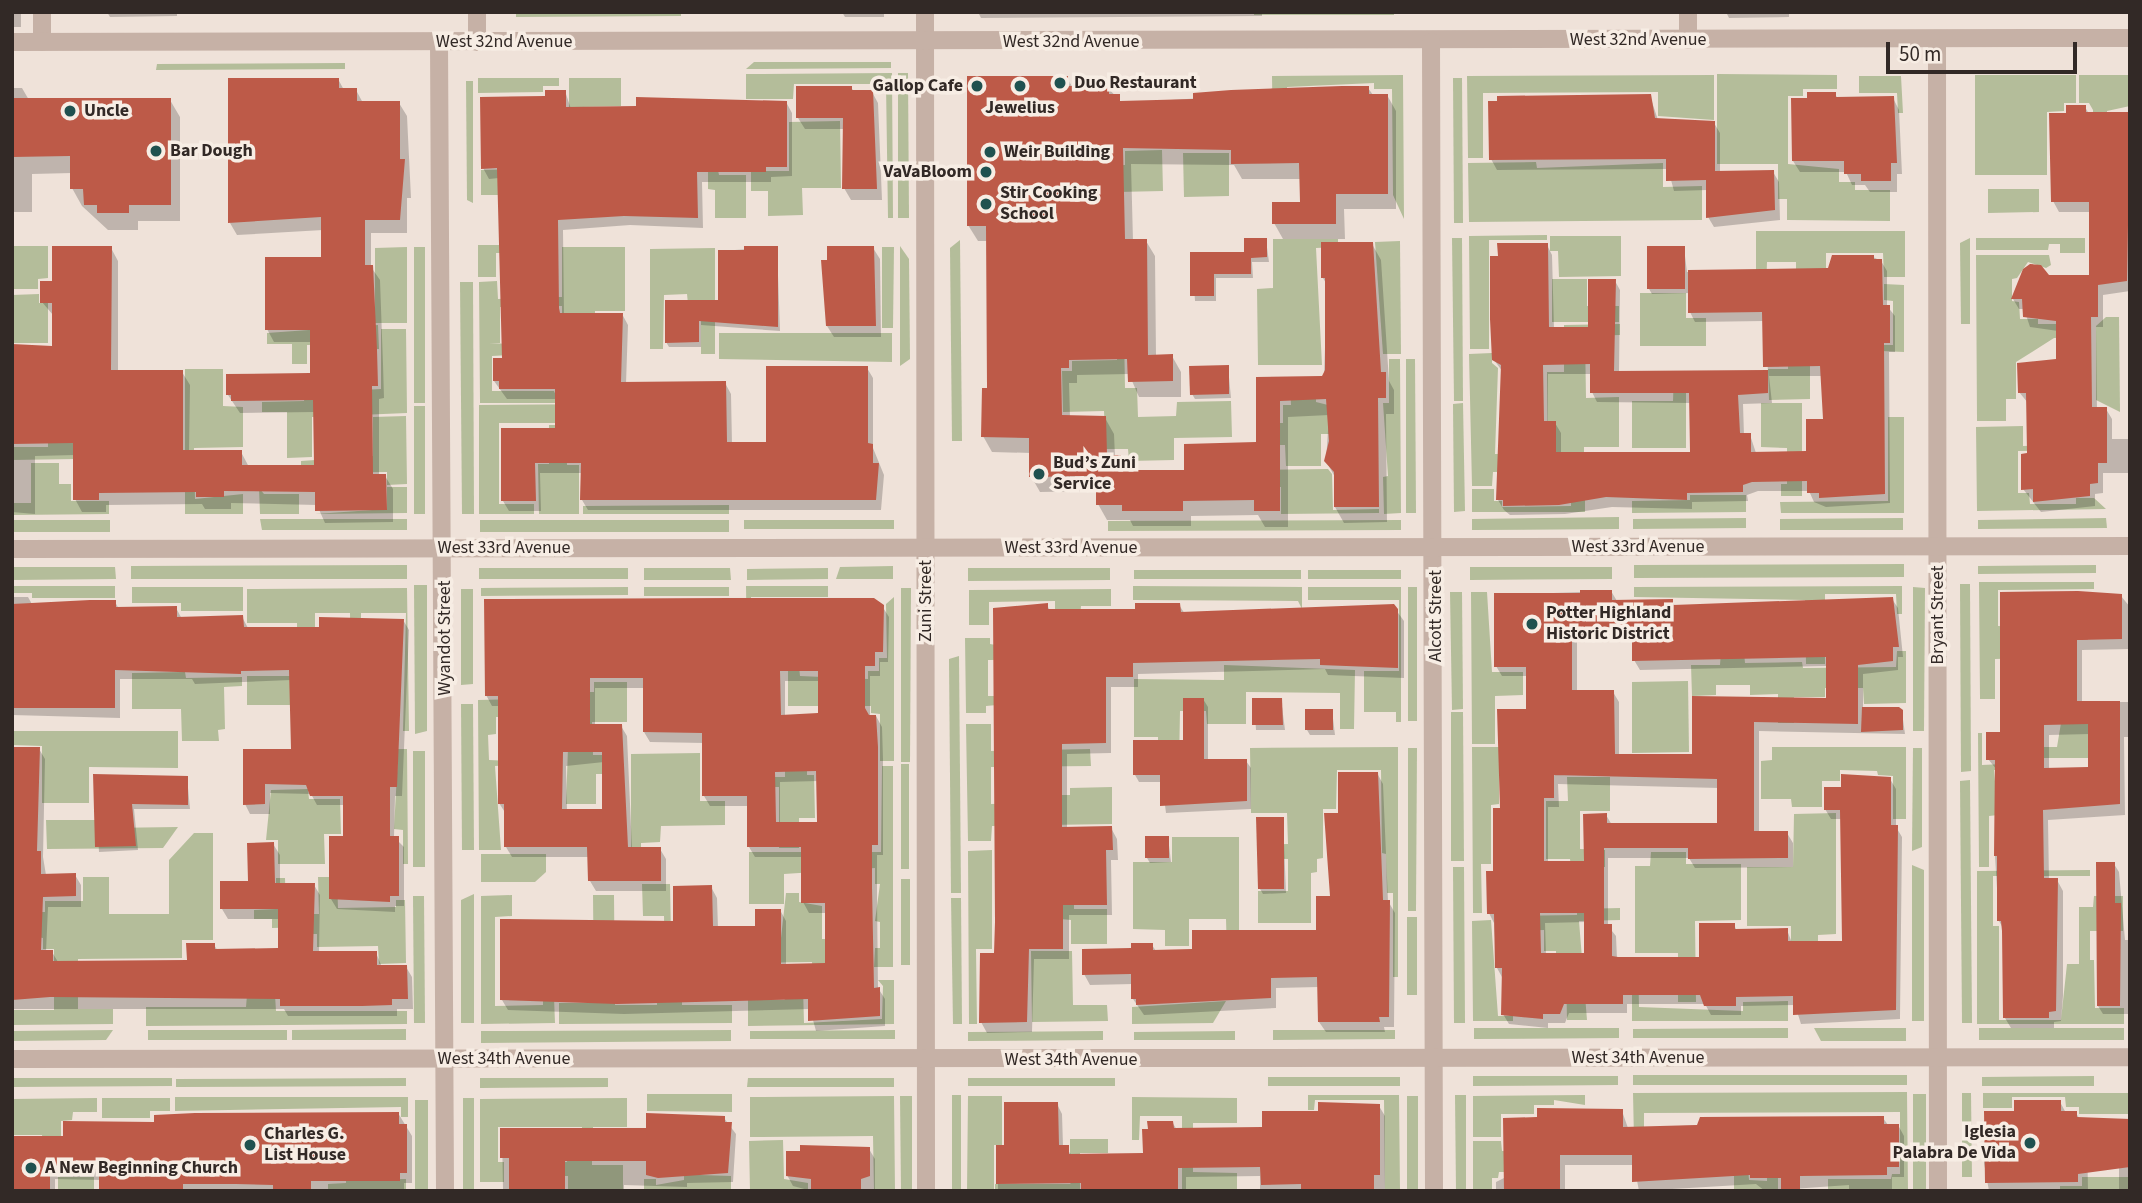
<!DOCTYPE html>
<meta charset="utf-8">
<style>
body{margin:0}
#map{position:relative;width:2142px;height:1203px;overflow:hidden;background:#efe2d9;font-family:"Source Sans 3",sans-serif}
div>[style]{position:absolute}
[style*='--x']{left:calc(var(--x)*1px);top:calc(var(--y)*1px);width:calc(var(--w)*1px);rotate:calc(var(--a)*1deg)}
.green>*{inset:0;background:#b4bd9a}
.shadow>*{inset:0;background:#0003}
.building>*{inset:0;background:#bd5a48}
.minor>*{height:18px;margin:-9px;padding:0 9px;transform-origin:9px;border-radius:9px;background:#c6b1a6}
.dots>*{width:19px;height:19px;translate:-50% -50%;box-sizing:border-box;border:4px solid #f7ede4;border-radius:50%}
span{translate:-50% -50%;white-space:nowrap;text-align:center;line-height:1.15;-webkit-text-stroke:7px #f7ede4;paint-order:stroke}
.street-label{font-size:18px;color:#322926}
.poi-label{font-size:18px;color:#322926;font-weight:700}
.left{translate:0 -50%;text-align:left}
.right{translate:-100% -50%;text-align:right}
.frame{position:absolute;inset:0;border:14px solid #322926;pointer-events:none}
.scale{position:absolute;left:1886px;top:42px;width:191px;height:32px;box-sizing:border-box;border:4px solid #322926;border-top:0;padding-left:9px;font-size:21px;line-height:24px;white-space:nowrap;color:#322926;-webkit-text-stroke:5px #f7ede4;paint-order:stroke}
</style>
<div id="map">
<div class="green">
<div style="clip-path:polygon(516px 12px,681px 12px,681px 16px,516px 17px)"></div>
<div style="clip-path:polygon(1254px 12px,1394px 12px,1394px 15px,1254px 15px)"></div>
<div style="clip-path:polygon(754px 62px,891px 62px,891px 68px,746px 69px)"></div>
<div style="clip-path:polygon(345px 63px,345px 69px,156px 70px,157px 64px)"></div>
<div style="clip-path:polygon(892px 73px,893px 218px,888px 218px,886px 84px,794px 84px,793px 99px,746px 99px,746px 74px)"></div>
<div style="clip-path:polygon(898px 73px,908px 73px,909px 218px,898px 218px)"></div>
<div style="clip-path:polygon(1717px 74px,1837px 75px,1837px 89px,1803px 89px,1803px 96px,1788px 96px,1788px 164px,1839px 169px,1839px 182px,1855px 182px,1855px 190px,1890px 190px,1890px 221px,1787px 220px,1787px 199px,1778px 199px,1778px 164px,1717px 164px)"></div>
<div style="clip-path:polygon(1403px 75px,1404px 219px,1393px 195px,1392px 89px,1374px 89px,1374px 83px,1287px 87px,1287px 149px,1273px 149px,1272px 76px)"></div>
<div style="clip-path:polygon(1714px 75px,1714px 120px,1658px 116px,1658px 92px,1483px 93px,1483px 158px,1468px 158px,1467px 76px)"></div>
<div style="clip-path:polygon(1975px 75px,2076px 75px,2076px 103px,2064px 103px,2064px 111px,2047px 112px,2047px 175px,1975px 175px)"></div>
<div style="clip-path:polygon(2079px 75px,2130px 75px,2130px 106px,2107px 111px,2107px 194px,2093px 194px,2093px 110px,2089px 103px,2079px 103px)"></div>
<div style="clip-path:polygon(1859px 76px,1901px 76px,1903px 113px,1898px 113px,1897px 93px,1859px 93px)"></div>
<div style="clip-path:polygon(478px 78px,559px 78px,559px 86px,543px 86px,543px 92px,478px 93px)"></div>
<div style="clip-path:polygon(569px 78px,621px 78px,621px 106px,583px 107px,569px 167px)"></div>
<div style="clip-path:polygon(1453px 78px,1462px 78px,1463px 223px,1454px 223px)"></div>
<div style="clip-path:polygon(466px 81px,473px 81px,473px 203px,467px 200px)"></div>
<div style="clip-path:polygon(840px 121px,841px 188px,802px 188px,803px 215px,768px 216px,768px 191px,751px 191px,751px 171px,789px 171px,789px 122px)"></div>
<div style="clip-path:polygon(1162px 150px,1163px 191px,1072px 193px,1071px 167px,1125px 165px,1125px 151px)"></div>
<div style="clip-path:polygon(1183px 153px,1229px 153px,1229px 196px,1184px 197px)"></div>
<div style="clip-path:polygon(1536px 162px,1537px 168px,1663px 163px,1663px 187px,1702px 186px,1702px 220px,1469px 222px,1468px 163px)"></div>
<div style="clip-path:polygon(518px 169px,518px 195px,481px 195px,481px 170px)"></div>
<div style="clip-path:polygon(708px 170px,718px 170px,719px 175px,746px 175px,746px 218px,715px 218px,715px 190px,708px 189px)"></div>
<div style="clip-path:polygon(1988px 189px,2039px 189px,2039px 212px,1988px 213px)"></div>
<div style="clip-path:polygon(1756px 231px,1905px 231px,1905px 277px,1884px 277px,1883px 253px,1826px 253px,1826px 291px,1796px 291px,1796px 262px,1767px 262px,1766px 291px,1756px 291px)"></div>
<div style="clip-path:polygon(1547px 235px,1547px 240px,1489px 240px,1489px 349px,1470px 349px,1469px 236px)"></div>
<div style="clip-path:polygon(1550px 236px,1621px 236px,1621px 276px,1559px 277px,1558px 251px,1550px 251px)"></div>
<div style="clip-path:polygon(1452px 238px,1462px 238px,1463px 401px,1454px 401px)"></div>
<div style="clip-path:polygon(1970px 238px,1970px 324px,1961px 324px,1960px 243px)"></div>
<div style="clip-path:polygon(1976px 238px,2085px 238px,2085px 253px,2060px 253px,2060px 244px,2049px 244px,2048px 250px,1976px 250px)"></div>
<div style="clip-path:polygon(1273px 239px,1338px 239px,1338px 247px,1316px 248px,1322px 365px,1258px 365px,1257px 289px,1273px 288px)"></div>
<div style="clip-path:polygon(960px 240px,962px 441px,952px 441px,950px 248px)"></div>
<div style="clip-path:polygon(1400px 241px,1401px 354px,1383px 354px,1375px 242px)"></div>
<div style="clip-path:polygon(478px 245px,558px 245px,558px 253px,496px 253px,496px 277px,478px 277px)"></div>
<div style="clip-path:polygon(12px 246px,48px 246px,48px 278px,38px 279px,38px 289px,12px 289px)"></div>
<div style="clip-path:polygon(900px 246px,909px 259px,910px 359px,900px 366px)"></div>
<div style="clip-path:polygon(407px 247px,407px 323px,375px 323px,375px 248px)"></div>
<div style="clip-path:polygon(414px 247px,425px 247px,425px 403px,414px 403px)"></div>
<div style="clip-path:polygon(562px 247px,625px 247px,625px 311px,595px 311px,595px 344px,562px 344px,562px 306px,527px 306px,527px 297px,562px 297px)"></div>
<div style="clip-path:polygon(882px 247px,894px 247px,893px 328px,882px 328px)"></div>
<div style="clip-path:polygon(715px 248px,715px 354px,701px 354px,701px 305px,688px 304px,687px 294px,664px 295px,663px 349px,650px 349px,650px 249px)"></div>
<div style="clip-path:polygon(1976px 255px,2049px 255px,2051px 265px,2046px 268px,2028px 262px,2017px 278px,2012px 279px,2012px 301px,2019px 302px,2020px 319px,2038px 319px,2038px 324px,2090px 324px,2090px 337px,2054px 338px,2016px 362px,2016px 399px,2006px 399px,2006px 421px,1977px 421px)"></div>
<div style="clip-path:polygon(1552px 279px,1587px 279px,1587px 306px,1619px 306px,1619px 322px,1552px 322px)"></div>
<div style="clip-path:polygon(497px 281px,498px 299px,525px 298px,525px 306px,500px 307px,500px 343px,489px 343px,510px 344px,510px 355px,492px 356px,492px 391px,554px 391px,559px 403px,480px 403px,479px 282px)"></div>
<div style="clip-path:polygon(460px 282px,473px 282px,474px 514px,462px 514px)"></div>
<div style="clip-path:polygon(1884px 284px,1904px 285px,1904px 352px,1881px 351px,1881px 345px,1893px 345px,1893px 301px,1884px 300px)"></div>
<div style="clip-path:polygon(1640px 293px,1686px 293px,1686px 318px,1706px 318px,1706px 346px,1640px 346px)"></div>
<div style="clip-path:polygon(39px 294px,39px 303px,48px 303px,48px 343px,12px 343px,12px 295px)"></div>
<div style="clip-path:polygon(2106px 317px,2119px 317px,2120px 412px,2096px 400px,2096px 326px)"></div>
<div style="clip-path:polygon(1620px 324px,1620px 335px,1585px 336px,1586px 398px,1619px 397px,1619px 447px,1584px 447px,1584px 457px,1548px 476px,1547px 372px,1564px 372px,1564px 325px)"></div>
<div style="clip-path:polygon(378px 325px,379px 349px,364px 349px,364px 344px,307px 345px,307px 364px,292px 364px,292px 344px,267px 344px,267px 333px)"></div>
<div style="clip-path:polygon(381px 329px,406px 329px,407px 413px,312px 417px,312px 457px,287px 458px,287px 412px,262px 412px,262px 402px,304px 401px,305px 393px,381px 389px)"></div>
<div style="clip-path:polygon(719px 333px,892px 333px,892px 362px,719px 359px)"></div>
<div style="clip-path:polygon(1117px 334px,1124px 334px,1125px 388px,1137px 388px,1138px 417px,1176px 416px,1177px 402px,1231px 401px,1232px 437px,1174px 438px,1174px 460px,1129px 461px,1128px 449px,1106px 449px,1104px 411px,1063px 412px,1062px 371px,1072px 371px,1072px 361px,1117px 360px)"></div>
<div style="clip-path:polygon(1492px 353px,1492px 363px,1498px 368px,1495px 454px,1540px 454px,1541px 471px,1493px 472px,1492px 486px,1472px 486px,1469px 354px)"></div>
<div style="clip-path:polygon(1788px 356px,1810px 356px,1810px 399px,1769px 400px,1768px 369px,1788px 369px)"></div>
<div style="clip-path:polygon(1389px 359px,1400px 359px,1401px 513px,1384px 514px,1383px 477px,1388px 476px,1383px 403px,1389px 403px)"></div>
<div style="clip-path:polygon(1415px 359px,1416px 513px,1406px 513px,1406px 359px)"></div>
<div style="clip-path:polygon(185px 369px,223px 369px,223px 406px,243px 407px,243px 447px,194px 448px,195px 499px,243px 494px,243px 514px,185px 514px)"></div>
<div style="clip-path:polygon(1674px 373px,1686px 373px,1686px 448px,1632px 448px,1632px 401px,1673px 401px)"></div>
<div style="clip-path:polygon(1316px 384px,1316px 402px,1332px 406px,1333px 434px,1321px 434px,1321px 466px,1286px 466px,1285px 445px,1257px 445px,1257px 423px,1283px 423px,1283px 405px,1291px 405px,1290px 385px)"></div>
<div style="clip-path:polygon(73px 398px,75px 459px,12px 460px,12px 447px,48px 447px,48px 425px)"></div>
<div style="clip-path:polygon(1463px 403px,1465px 511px,1454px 512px,1453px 404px)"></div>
<div style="clip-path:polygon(1761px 403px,1802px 403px,1802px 496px,1781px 496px,1781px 484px,1787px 484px,1787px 448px,1761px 447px)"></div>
<div style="clip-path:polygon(613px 404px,613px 423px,499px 423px,499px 504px,534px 504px,534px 514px,479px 514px,479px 405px)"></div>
<div style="clip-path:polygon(414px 406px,425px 406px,425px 514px,414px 514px)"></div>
<div style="clip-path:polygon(406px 416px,407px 484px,387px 485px,387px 472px,301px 473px,301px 461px,373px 456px,373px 417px)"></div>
<div style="clip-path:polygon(1888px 417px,1904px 417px,1904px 513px,1781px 513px,1780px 502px,1888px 501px)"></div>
<div style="clip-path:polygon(549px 425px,566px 425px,567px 465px,579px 465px,579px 514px,539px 514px,538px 464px,549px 464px)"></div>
<div style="clip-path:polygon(2023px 426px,2023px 446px,2081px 445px,2081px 450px,2018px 451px,2018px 493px,2029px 493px,2030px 504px,2076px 504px,2076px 498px,2094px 498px,2106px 509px,1977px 511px,1976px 427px)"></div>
<div style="clip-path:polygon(31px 463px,59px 463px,59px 484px,71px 484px,71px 501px,109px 501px,109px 514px,12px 515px,12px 503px,31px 503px)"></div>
<div style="clip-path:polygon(1328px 469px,1332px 474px,1333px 510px,1379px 509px,1379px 513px,1281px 514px,1281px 487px,1255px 487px,1255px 470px)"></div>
<div style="clip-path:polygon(1571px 484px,1585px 484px,1585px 512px,1472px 512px,1472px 489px,1494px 489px,1494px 501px,1502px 501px,1502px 507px,1571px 506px)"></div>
<div style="clip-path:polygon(387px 487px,407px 487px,407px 513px,315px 514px,387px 509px)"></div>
<div style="clip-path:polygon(259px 488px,264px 494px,299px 494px,299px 514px,260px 514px)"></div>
<div style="clip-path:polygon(1690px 495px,1746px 495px,1746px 512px,1632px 513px,1632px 501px,1690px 500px)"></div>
<div style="clip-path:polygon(729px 505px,729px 514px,583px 514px,583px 506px)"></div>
<div style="clip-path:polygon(1619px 517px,1619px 529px,1472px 530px,1472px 519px)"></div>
<div style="clip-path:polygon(1746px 518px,1746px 528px,1633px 529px,1633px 519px)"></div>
<div style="clip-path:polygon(1903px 518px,1903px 530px,1780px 530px,1780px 519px)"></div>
<div style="clip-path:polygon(2106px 518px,2107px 528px,1978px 529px,1978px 520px)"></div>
<div style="clip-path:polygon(260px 519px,407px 519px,407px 530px,262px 530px)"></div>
<div style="clip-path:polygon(12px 520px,110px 520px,110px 532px,12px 532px)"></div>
<div style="clip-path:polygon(480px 520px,729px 520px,729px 532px,480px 532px)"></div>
<div style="clip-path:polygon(744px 520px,894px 520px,894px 529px,744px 529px)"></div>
<div style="clip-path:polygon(1401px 520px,1401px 530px,1108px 531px,1108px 521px)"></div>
<div style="clip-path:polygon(1904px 564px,1904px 577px,1634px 578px,1634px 565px)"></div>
<div style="clip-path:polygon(407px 565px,407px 579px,131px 579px,131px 566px)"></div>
<div style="clip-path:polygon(2096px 565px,2096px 573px,1978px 574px,1978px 566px)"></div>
<div style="clip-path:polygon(893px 566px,893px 579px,836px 579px,840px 567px)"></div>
<div style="clip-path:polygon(12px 567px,115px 567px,116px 579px,12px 580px)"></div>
<div style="clip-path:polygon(1470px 567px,1612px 567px,1612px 579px,1470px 580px)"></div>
<div style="clip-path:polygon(479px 568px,628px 568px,628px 579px,479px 579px)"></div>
<div style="clip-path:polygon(644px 568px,730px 568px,731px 580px,644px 580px)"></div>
<div style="clip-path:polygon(828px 568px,828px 579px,747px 580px,747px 569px)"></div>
<div style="clip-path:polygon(968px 568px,1110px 568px,1110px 580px,968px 581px)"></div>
<div style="clip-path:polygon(1134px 570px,1301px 570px,1301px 579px,1134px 579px)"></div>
<div style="clip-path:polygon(1308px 570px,1401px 570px,1401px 579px,1308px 579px)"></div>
<div style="clip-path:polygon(1979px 582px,2094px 582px,2094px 589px,1998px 590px,1998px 626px,2030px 627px,2030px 658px,1995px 659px,1995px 699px,1980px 699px)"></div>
<div style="clip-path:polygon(1960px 584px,1970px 584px,1971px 771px,1961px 772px)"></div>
<div style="clip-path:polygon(414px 585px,427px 585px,427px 731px,415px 734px)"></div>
<div style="clip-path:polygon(12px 586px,115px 586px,115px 598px,32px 598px,32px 593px,12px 593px)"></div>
<div style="clip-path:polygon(746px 586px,828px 586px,828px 597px,751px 597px,751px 659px,747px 659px)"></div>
<div style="clip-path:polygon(1133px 586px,1302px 587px,1302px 609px,1298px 601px,1133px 600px)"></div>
<div style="clip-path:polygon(1902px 586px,1902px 614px,1897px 614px,1896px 594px,1825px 594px,1825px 664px,1806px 664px,1805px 600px,1634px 597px,1634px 587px)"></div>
<div style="clip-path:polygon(132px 587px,243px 587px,243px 611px,181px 611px,181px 603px,132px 603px)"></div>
<div style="clip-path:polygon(628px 587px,628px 595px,481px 596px,481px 588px)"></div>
<div style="clip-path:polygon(644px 587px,729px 587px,729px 596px,644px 596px)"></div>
<div style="clip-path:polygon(1308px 587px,1401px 587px,1401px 722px,1396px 722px,1396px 712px,1364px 712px,1364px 671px,1399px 671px,1399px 600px,1308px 600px)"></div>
<div style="clip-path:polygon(1408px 587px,1417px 587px,1417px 721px,1408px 721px)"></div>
<div style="clip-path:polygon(1913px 587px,1925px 588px,1924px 731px,1913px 731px)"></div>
<div style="clip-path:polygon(407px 588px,409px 731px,403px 731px,406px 613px,361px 613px,361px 672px,351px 672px,350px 613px,315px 613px,315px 631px,297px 648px,297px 623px,247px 623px,247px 589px)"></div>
<div style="clip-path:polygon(901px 588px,911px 588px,910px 762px,901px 762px)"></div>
<div style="clip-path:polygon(461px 589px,473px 589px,473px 684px,461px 685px)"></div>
<div style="clip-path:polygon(1111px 589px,1111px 606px,1081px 606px,1080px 618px,1055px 618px,1055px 601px,989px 602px,989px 625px,969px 625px,969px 590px)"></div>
<div style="clip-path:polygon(1450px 592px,1462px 592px,1463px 709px,1452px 710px)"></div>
<div style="clip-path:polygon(1471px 592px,1487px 592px,1492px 672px,1523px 672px,1523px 695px,1495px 696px,1495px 744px,1472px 744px)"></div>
<div style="clip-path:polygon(894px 597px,894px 761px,880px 761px,880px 714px,871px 713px,871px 706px,788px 706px,788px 662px,799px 666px,800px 676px,868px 679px,868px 671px,879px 671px,879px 658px,887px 658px,886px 604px)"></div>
<div style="clip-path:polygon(965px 638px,990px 638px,990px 644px,1080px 659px,988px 660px,988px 696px,997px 696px,997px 705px,986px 706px,986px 713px,966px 713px)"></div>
<div style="clip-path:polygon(1897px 651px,1906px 651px,1906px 703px,1864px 704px,1863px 688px,1825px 688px,1825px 697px,1794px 697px,1794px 723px,1778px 723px,1778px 694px,1750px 695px,1750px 685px,1716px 685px,1716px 695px,1692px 696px,1691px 665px,1720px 665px,1721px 652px,1744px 652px,1745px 663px,1802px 662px,1803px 668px,1896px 667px)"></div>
<div style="clip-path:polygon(959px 656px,961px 893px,951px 893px,949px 659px)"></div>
<div style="clip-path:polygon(1224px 665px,1355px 670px,1354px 729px,1340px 729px,1340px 693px,1246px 692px,1246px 724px,1207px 724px,1206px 711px,1180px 711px,1179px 765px,1158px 765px,1158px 737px,1134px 737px,1134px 679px,1224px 680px)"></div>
<div style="clip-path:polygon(185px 672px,186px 678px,242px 677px,242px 686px,224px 687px,225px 729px,218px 730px,219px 741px,182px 741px,181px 709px,132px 709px,132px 673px)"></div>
<div style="clip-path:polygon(247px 676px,399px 676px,303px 705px,247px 705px)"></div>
<div style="clip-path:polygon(1688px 681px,1689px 752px,1632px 753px,1632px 682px)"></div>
<div style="clip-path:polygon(594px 682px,627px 682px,627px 722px,592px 722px,593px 755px,622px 755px,622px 774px,596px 774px,596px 804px,566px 804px,570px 692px,594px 692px)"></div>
<div style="clip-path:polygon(518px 699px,518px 717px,496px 717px,496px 734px,488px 735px,489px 760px,510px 761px,510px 765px,495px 766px,501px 850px,479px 850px,478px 700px)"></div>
<div style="clip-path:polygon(461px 704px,473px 704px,474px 850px,462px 850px)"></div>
<div style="clip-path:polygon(1451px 712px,1463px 712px,1464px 861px,1451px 861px)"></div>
<div style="clip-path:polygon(2061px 723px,2089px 723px,2089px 758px,2032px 758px,2041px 747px,2057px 747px)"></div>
<div style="clip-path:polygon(966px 724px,991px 724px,991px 751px,1090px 749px,1091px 766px,991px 767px,991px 804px,1057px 803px,1057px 795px,1070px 795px,1070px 788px,1112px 787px,1112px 824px,992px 826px,991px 841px,968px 841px)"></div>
<div style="clip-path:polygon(12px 731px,178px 731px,178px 768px,89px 767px,89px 803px,42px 803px,42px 746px,12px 745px)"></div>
<div style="clip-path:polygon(1978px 733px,1982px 733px,1982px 765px,2003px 764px,2003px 770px,1994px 770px,1998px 815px,1989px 816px,1989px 867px,1979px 867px)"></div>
<div style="clip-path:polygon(785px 744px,807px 761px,807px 775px,814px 775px,815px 818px,799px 818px,799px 848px,779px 848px,779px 787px,747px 787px,747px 777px,785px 777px)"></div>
<div style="clip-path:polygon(1398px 747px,1398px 977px,1393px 977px,1393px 893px,1387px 893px,1386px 854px,1382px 853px,1381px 770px,1337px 770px,1336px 809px,1323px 809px,1323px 858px,1317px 859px,1317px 872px,1311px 873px,1311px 923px,1258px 923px,1258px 891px,1288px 891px,1288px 859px,1259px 858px,1259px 845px,1288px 844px,1287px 813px,1251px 813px,1250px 748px)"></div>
<div style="clip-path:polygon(1472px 747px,1578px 747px,1499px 768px,1499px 804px,1491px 805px,1491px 864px,1481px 864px,1482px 913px,1473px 913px)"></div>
<div style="clip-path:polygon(1772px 747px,1906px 747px,1906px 819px,1893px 819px,1893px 776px,1878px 775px,1877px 771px,1840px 770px,1840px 781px,1822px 781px,1822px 807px,1792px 807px,1791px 799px,1761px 799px,1761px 761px,1772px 760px)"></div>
<div style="clip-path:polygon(1408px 748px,1417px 748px,1416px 911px,1408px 911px)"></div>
<div style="clip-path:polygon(1913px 748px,1922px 748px,1922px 847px,1912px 851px)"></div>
<div style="clip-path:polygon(407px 749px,408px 864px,403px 864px,403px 830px,394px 829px,398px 755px,293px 750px)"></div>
<div style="clip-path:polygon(413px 751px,425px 751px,425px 867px,413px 867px)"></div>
<div style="clip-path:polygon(700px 753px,700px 801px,725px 801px,725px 825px,661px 826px,660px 842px,641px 843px,641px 876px,631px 876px,631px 754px)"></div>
<div style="clip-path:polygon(901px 764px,909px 764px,909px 869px,901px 869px)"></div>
<div style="clip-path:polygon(882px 766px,893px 766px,893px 967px,874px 967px,875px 948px,880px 948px,880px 922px,875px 921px,880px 884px,875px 884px,875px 868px,784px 874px,784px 904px,749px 904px,749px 852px,881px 852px)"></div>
<div style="clip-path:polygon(1567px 777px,1610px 777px,1610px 811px,1580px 811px,1580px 849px,1605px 850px,1605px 867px,1571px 868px,1570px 859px,1546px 859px,1546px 801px,1568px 801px)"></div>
<div style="clip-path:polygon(1970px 780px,1972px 1023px,1962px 1023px,1960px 781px)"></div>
<div style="clip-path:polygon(308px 789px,309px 799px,340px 799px,341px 834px,324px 834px,325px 864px,278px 864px,278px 840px,266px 840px,271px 790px)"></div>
<div style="clip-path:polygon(1836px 813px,1836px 934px,1818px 935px,1818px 984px,1791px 952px,1791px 926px,1747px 926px,1747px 867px,1793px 867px,1794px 814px)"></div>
<div style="clip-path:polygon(46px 820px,107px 820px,107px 828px,178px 827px,163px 848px,47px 849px)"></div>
<div style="clip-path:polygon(194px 833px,213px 833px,213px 940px,182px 940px,182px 958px,78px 959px,78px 1009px,113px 1009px,113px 1024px,12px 1025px,12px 1010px,54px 1010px,54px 949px,43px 949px,43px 938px,36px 937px,36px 912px,45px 912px,45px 901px,83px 901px,83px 877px,109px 877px,109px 914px,169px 914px,169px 860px)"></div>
<div style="clip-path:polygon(1172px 837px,1239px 837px,1239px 955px,1227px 955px,1226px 919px,1189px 919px,1189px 946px,1165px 946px,1165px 930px,1133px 929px,1133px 862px,1172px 862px)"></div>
<div style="clip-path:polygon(992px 850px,992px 949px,976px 949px,977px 1024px,969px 1024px,968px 851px)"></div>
<div style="clip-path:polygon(1651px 852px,1686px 852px,1686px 864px,1741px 864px,1741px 920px,1695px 921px,1696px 1002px,1678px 1002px,1678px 953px,1635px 953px,1635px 866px,1650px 866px)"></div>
<div style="clip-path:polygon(481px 854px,546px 854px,546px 872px,535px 882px,481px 882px)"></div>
<div style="clip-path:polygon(1912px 865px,1924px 870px,1924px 1021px,1912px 1021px)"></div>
<div style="clip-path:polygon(1453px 867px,1464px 867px,1465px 1023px,1454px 1023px)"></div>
<div style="clip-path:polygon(2090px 870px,2090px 876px,1993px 876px,1993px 926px,1999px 926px,1999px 1020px,2061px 1020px,2067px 964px,2079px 964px,2079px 907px,2093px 907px,2094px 896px,2123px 896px,2123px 931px,2090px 931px,2090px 960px,2094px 960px,2095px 1008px,2124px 1008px,2124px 1024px,1977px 1024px,1977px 871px)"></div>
<div style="clip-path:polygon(318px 877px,337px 877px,338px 908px,396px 907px,396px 900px,405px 900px,406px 963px,379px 964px,378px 946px,317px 947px,317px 934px,311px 934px,311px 927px,272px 928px,272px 919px,254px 919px,254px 910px,276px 909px,276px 878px,285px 878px,286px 914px,319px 914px)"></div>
<div style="clip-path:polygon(901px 879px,910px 879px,910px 965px,901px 965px)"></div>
<div style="clip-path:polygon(642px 884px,670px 884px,671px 935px,682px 971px,682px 1005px,732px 1005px,732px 1023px,559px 1024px,559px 1003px,594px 1003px,593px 895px,614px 895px,615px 1005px,657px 1005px,657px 971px,665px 970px,664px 916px,643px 916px)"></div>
<div style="clip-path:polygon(786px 893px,799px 893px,799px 902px,822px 906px,822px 939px,836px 939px,836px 962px,813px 981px,812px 962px,748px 963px,748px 938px,781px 938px)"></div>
<div style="clip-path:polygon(474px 894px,474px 1023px,461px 1023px,461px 900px)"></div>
<div style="clip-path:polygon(512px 895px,512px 916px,495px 917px,495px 1006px,543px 1005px,543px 972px,553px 971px,555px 1023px,481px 1024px,481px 896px)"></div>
<div style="clip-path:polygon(413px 896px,424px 896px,425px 1023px,414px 1023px)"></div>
<div style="clip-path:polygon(951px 898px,961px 898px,962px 1024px,953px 1024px)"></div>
<div style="clip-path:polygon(1060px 902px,1074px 902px,1074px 909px,1107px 909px,1107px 944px,1071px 944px,1071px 920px,1060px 919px)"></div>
<div style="clip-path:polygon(1620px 908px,1620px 920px,1579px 921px,1587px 1020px,1567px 1020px,1566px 969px,1556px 968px,1556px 951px,1544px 951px,1544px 930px,1495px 931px,1495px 916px,1577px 915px,1577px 909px)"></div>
<div style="clip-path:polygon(1407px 917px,1417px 917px,1417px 995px,1407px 995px)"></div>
<div style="clip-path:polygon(1491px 920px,1498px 1016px,1513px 1016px,1513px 1021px,1473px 1021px,1472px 921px)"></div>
<div style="clip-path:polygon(1031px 951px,1072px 951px,1073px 1005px,1107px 1005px,1108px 1021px,1032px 1022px)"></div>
<div style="clip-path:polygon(1632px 957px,1638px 958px,1639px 1007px,1743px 1011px,1743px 1002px,1788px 1001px,1788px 1021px,1632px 1021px)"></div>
<div style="clip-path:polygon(878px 980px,894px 980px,894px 1024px,748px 1026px,748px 1000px,784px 1000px,803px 987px,804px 1023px,882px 1019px,883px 986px)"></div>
<div style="clip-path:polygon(247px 995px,275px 995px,276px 1011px,407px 1011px,407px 1024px,146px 1026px,146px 1007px,246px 1007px)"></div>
<div style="clip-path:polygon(1226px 1001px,1213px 1023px,1132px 1024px,1132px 1007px)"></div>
<div style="clip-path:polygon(1474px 1028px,1619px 1028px,1619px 1038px,1474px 1039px)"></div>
<div style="clip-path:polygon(1788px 1028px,1788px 1038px,1633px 1038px,1633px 1029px)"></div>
<div style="clip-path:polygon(1814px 1028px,1906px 1028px,1906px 1041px,1821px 1041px)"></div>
<div style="clip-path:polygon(1979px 1028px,2124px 1028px,2124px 1040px,1979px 1040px)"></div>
<div style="clip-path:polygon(406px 1029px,406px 1040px,292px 1040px,292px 1030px)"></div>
<div style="clip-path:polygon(113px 1030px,106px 1040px,12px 1041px,12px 1031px)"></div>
<div style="clip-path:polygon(148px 1030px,287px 1030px,287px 1040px,148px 1040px)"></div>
<div style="clip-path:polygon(731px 1030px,731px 1041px,481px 1043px,481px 1031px)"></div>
<div style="clip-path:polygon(895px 1030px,895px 1039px,750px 1039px,750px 1031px)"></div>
<div style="clip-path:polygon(1273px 1030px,1395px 1030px,1395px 1039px,1273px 1040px)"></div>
<div style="clip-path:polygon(1103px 1031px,1103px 1040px,968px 1041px,968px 1032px)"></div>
<div style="clip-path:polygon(1235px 1031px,1235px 1040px,1134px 1040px,1134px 1032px)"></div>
<div style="clip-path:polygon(1633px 1075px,1907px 1075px,1907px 1085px,1633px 1085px)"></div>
<div style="clip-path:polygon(1473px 1076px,1618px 1076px,1618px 1085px,1473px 1086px)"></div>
<div style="clip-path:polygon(2094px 1076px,2094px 1086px,1982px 1086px,1982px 1077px)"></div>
<div style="clip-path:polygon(1268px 1077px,1400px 1077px,1400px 1086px,1268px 1086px)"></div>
<div style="clip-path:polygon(12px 1078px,172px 1078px,172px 1086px,12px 1087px)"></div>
<div style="clip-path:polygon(406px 1078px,406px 1086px,176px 1087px,176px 1079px)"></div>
<div style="clip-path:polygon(480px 1078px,608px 1078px,608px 1087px,480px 1088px)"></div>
<div style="clip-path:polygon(748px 1078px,894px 1078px,894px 1087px,747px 1087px)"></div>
<div style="clip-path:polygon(968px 1078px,1115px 1078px,1115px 1086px,968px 1086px)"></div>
<div style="clip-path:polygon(1907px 1092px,1908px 1191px,1828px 1191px,1828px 1179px,1891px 1179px,1892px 1174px,1900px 1174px,1900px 1112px,1644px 1113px,1644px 1140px,1634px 1140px,1633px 1093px)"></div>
<div style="clip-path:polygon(1962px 1093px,1971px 1093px,1972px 1177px,1962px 1177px)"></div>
<div style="clip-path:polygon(1983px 1093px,2130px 1093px,2130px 1114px,2079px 1114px,2079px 1107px,2066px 1107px,2065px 1097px,2012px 1097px,2012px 1108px,1983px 1108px)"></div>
<div style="clip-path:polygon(647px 1094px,732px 1094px,732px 1112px,647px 1111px)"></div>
<div style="clip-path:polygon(1913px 1094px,1926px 1094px,1926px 1191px,1913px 1191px)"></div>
<div style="clip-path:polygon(952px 1095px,961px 1095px,961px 1191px,952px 1191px)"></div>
<div style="clip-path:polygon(1308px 1095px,1399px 1095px,1400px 1191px,1385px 1191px,1384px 1100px,1315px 1100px,1314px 1110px,1308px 1110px)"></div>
<div style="clip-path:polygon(1455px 1095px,1466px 1095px,1466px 1191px,1456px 1191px)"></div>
<div style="clip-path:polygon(1585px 1095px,1585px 1105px,1554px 1100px,1554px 1105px,1534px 1105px,1534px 1114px,1501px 1114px,1501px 1137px,1473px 1137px,1473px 1096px)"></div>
<div style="clip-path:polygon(894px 1096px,895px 1191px,874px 1191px,873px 1136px,750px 1137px,750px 1097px)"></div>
<div style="clip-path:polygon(900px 1096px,912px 1096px,912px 1191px,901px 1191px)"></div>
<div style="clip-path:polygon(968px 1096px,1002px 1096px,1002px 1145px,994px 1145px,994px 1191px,967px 1191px)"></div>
<div style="clip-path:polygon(1407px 1096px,1418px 1096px,1418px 1191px,1407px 1191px)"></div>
<div style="clip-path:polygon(175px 1097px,408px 1097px,408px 1117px,401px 1117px,401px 1107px,175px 1111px)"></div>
<div style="clip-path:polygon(1132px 1097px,1237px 1098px,1237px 1123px,1193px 1123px,1193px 1172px,1237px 1173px,1237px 1191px,1182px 1191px,1182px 1116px,1140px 1116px,1139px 1140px,1132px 1140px)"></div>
<div style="clip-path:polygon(97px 1098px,97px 1112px,73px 1112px,72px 1120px,61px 1121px,61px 1143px,43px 1143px,42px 1135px,12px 1135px,12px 1099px)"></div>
<div style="clip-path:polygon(102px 1098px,170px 1098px,170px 1111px,150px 1111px,150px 1118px,102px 1118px)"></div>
<div style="clip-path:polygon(463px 1098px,474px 1098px,474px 1191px,463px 1191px)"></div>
<div style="clip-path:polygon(627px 1098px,627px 1127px,593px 1127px,593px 1143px,582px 1143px,582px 1127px,498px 1127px,498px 1162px,504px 1162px,504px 1182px,480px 1182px,480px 1099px)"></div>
<div style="clip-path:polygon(415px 1100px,428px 1100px,428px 1191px,415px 1191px)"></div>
<div style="clip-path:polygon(685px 1117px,700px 1175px,731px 1176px,731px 1191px,644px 1191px,644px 1179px,656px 1179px,656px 1185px,684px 1180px)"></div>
<div style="clip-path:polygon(1070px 1139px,1108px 1139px,1108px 1153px,1080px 1153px,1080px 1170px,1070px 1170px)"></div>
<div style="clip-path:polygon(783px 1140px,784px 1179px,808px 1183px,808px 1191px,750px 1191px,749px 1141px)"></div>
<div style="clip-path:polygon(1473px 1141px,1501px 1141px,1502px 1151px,1518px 1151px,1540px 1172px,1499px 1172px,1498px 1178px,1492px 1178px,1492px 1191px,1473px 1191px)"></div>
<div style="clip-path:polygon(568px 1157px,592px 1157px,592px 1165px,623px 1165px,623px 1189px,568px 1191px,568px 1176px,554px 1176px,554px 1162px,567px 1162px)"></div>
<div style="clip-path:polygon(1748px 1167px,1749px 1180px,1767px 1181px,1767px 1170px,1778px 1170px,1778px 1191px,1734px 1191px,1734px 1171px)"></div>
<div style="clip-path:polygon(1080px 1173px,1080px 1191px,995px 1189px,995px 1184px,1070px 1184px)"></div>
<div style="clip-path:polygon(58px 1177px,94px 1177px,94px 1191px,58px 1191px)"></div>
<div style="clip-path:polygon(2082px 1177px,2130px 1177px,2130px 1191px,2060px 1191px,2060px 1186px,2082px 1186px)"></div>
<div style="clip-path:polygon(406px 1179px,406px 1191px,328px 1191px,328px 1184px,346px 1183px,346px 1180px)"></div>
</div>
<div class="shadow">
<div style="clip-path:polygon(12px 12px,21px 12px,21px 27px,12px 27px)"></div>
<div style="clip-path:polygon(107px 12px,177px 12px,177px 16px,110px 17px)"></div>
<div style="clip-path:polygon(718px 12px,769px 12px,769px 14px)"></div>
<div style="clip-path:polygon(842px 12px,884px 12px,884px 17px,845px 17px)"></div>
<div style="clip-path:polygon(978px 12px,1262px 12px,1262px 16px,981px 18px)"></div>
<div style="clip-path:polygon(1726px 12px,1789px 12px,1789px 17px,1729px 18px)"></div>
<div style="clip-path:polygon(2081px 12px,2112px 12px,2112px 14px,2082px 14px)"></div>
<div style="clip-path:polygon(1067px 78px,1073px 88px,1108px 88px,1122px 103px,1368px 88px,1373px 95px,1387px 95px,1396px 111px,1396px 209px,1344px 209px,1345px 239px,1283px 239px,1274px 223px,1302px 203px,1301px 179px,1242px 179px,1234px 165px,1131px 164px,1133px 241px,1146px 241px,1155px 256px,1156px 356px,1172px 356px,1181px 372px,1181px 397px,1139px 397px,1129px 374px,1077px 375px,1077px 383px,1069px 383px,1070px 417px,1105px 418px,1114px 434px,1115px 457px,1120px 457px,1129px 472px,1186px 472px,1258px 444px,1258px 379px,1324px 378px,1327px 285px,1323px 278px,1372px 244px,1381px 260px,1389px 381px,1394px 390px,1394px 414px,1386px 414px,1387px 522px,1344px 523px,1335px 507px,1335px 477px,1326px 461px,1329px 415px,1288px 417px,1288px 527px,1265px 527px,1258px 515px,1191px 516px,1191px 526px,1133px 526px,1130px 520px,1107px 520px,1098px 504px,1098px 491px,1040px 492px,1031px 476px,1031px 453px,992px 452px,983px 436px,989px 390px,988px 241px,978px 241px,968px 225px)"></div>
<div style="clip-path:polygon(338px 79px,344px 90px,356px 90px,363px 103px,399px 103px,407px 116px,411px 198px,407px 198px,407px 233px,371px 233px,371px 267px,380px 280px,383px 364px,384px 398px,379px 399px,379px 476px,385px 476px,393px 489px,393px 522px,325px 523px,317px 505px,231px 503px,231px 509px,205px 509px,202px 504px,106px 505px,106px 512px,82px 512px,75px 499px,75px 455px,35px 456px,35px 514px,12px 512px,12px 352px,53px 347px,53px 315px,42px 302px,54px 282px,111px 248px,118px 261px,118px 372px,182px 372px,190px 385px,189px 452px,241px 452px,249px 467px,316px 467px,315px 412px,240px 413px,228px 395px,312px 375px,312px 342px,274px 342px,267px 329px,323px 259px,323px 230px,237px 235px,230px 223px)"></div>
<div style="clip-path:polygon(851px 87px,854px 92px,872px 92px,878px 103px,882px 200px,851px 200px,844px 188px,844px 129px,805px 129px,798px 118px)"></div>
<div style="clip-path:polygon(12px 88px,22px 88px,29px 100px,170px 100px,180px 117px,180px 221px,138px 221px,138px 230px,108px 230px,82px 206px,72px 188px,72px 173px,32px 174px,32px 212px,12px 212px)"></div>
<div style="clip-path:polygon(565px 91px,571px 109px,786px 102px,792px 113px,792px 176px,771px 177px,771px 182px,702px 182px,703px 228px,630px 225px,563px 230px,564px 314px,622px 314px,628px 325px,626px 384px,725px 383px,731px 394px,732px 444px,768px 444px,867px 368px,873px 378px,873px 448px,884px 475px,881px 510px,588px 510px,582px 500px,582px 473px,540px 473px,541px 511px,509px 511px,503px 501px,557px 430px,557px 399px,507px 399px,494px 381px,504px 360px,499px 178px,489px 179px,483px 168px,546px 98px)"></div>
<div style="clip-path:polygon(1835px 94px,1838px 99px,1893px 98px,1899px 110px,1902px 174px,1897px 174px,1897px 192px,1870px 192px,1865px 185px,1852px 185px,1846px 172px,1800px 172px,1793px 161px)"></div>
<div style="clip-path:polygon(1650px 96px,1658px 120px,1714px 123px,1720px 133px,1720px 173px,1773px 172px,1779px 182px,1780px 220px,1714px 227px,1708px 217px,1707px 190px,1674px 191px,1668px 169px,1497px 170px,1491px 159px)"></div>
<div style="clip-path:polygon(2085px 107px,2089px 114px,2127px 114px,2130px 109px,2130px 291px,2103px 295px,2103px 327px,2096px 327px,2097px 409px,2106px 409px,2112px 419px,2112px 439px,2130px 439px,2130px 473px,2103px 473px,2103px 493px,2095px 494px,2095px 506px,2041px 512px,2023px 489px,2029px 455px,2028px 403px,2019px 392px,2058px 361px,2058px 331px,2030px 327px,2024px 309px,2019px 309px,2013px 299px,2024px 270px,2048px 277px,2090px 276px,2090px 212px,2059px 212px,2053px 201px,2067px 115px)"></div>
<div style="clip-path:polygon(1266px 240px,1269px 262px,1252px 262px,1253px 278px,1216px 278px,1216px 301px,1195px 301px,1192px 254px,1246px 254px)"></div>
<div style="clip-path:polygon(evenodd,1547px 245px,1552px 255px,1554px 329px,1590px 329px,1615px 281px,1620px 290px,1619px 372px,1768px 371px,1764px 321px,1695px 322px,1690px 312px,1690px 293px,1652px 294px,1649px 289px,1684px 248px,1687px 272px,1829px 270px,1873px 257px,1881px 261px,1887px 271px,1887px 306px,1895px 316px,1895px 352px,1889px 352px,1890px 503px,1826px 507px,1814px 502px,1809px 491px,1758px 491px,1747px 495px,1748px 501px,1692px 502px,1692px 509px,1612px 507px,1565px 514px,1510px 515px,1504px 510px,1498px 500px,1503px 372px,1494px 360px,1547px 245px,1548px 374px,1592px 374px,1592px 392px,1597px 402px,1691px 403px,1692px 454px,1561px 454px,1561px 433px,1555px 423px,1548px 423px,1548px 374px,1547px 245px,1769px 376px,1822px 376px,1825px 420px,1808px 452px,1756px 453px,1750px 435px,1744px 435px,1743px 404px,1772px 403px,1769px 376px)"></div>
<div style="clip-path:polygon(777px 247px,780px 331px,701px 325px,701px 347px,669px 347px,666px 342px,720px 301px,720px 251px)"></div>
<div style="clip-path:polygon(873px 248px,880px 259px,881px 337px,834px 337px,827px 326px,829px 262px)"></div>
<div style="clip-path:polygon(1228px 367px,1231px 398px,1195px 399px,1192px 394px)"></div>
<div style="clip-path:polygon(evenodd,1611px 591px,1617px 601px,1672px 601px,1675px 606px,1892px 599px,1898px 608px,1903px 657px,1898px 657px,1898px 670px,1863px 674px,1863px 709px,1902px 712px,1905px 734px,1759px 731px,1759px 833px,1787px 833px,1793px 843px,1793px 867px,1695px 868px,1689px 858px,1608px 858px,1608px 926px,1616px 936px,1617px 959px,1701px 959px,1734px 925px,1737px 931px,1787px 930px,1792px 943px,1844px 942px,1841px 819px,1831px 819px,1825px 809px,1843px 789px,1890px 779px,1896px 789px,1896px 827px,1902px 837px,1900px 1019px,1801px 1024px,1795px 1005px,1741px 1006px,1741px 1015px,1711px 1015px,1705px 1004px,1627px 1004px,1627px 1013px,1569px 1013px,1565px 1023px,1548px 1023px,1548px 1028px,1509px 1024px,1503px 1014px,1502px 977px,1497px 968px,1494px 923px,1489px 913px,1502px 810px,1528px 711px,1528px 676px,1502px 676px,1496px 666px,1496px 595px,1611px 591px,1577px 636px,1634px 636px,1634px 660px,1640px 670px,1828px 666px,1828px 700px,1693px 698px,1694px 755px,1619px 756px,1619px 702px,1613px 692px,1577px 692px,1577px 636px,1611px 591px,1558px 784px,1719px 788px,1719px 825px,1612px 825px,1606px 815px,1585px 863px,1548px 863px,1548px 807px,1559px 807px,1558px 784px,1611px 591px,1586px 922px,1586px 955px,1546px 955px,1545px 923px,1586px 922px)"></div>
<div style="clip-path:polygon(evenodd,2002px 594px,2121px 596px,2130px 607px,2130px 649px,2082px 650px,2082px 702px,2130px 702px,2130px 737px,2124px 737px,2125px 815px,2048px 820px,2049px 880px,2057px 880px,2063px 891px,2063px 996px,2061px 1021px,2054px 1022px,2054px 1028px,2011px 1028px,2005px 1018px,2003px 928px,1999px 921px,1995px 856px,1997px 770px,1988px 759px,2002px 734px,2002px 594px,2090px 734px,2090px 769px,2049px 770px,2049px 735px,2090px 734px)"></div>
<div style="clip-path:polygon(12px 597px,28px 597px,33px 606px,115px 602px,119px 609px,176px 608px,182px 619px,242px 617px,248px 628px,321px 628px,403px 620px,409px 630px,402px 796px,395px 796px,394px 837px,404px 847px,404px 906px,395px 906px,395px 912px,337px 909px,331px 899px,345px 838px,345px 805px,317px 805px,311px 794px,270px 793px,270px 814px,250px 814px,245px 804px,293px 751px,291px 680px,195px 684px,192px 679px,120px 679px,120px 718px,12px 715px)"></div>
<div style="clip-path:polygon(1047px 605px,1050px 611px,1136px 611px,1179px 605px,1185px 614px,1393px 606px,1404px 621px,1404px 678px,1328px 675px,1325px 669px,1138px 674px,1138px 687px,1111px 687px,1111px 753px,1067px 754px,1067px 829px,1111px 828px,1117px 839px,1118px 860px,1111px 860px,1112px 915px,1069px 915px,1069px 959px,1034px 959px,1032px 1032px,987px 1033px,981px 1022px,995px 955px)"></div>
<div style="clip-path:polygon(evenodd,882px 606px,889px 617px,888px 662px,880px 662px,880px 676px,870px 676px,870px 717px,876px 716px,882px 727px,883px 759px,883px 855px,877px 855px,877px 898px,878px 988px,885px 999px,885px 1026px,816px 1031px,810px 1009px,624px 1014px,508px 1010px,502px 1000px,675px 923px,711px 887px,717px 898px,718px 928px,757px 928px,780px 910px,786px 921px,786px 966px,827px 965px,827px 913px,809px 913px,803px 902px,803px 857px,755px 857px,749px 847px,749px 806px,710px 806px,704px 796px,704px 743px,650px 742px,644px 732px,644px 688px,595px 688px,595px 726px,621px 726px,627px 736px,632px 849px,660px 849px,666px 859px,666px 891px,596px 891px,590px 881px,589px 857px,512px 857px,506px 847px,506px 814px,499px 803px,499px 706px,492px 706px,486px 695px,882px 606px,785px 681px,820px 681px,820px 715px,785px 717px,785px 681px,882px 606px,604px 762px,604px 810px,567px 810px,566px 766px,604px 762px,882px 606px,818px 781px,819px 824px,780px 824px,780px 782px,818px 781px)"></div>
<div style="clip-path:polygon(1203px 699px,1208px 707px,1208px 761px,1246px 761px,1251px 768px,1251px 809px,1166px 813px,1162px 782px,1139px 782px,1135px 775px,1184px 742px)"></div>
<div style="clip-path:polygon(1254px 699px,1281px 699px,1285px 730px,1256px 730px)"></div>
<div style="clip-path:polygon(1332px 710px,1335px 735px,1310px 735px,1307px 730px)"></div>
<div style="clip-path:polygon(39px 749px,45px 759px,43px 857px,46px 875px,75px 875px,81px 885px,81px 907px,48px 907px,46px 952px,52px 952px,58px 962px,188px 962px,214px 945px,218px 951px,279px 950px,279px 919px,228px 919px,222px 909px,249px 882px,273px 844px,280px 855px,280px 885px,314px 885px,320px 895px,319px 953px,376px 953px,382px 967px,406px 967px,412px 977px,413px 1009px,397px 1009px,397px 1016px,288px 1016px,284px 1009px,12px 1009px,12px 777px)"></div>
<div style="clip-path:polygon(1377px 773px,1383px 784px,1388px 901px,1395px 913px,1394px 1027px,1384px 1027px,1385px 1032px,1326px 1032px,1319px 1022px,1319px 987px,1276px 988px,1276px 1008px,1144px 1015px,1133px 999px,1133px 984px,1090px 985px,1084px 974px,1152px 945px,1156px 951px,1193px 951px,1318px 932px,1332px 897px,1340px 815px)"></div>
<div style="clip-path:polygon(94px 776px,187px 777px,190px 809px,134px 809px,138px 850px,99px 852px)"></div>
<div style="clip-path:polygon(1283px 818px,1286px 893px,1263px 894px,1260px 889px)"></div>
<div style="clip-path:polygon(1168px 837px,1171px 862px,1150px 863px,1147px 858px)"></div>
<div style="clip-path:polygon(2114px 864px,2119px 872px,2125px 940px,2130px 940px,2130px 1014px,2103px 1014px,2098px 1006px)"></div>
<div style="clip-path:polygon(2060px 1102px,2066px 1113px,2076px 1113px,2087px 1131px,2088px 1191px,1989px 1191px,1984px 1163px,1986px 1113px,2016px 1113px)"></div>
<div style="clip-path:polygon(1057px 1104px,1062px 1114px,1063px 1146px,1073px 1156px,1144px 1155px,1172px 1122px,1177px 1130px,1263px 1129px,1319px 1113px,1379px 1106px,1385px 1116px,1385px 1191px,1260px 1191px,1260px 1176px,1186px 1177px,1186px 1191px,998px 1191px,998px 1147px,1006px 1147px)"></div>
<div style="clip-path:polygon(1622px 1111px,1628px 1128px,1883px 1118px,1888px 1125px,1898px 1125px,1904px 1136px,1904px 1177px,1892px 1177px,1892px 1191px,1849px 1191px,1849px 1185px,1765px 1191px,1756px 1184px,1639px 1191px,1634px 1165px,1565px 1165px,1565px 1191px,1496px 1191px,1496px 1182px,1506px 1177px,1539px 1119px)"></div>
<div style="clip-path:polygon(398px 1113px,412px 1136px,412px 1183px,404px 1183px,404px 1191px,101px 1191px,101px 1180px,55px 1179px,55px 1191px,12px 1191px,65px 1138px,155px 1123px)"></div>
<div style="clip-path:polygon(724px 1118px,736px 1134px,733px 1182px,687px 1183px,687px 1187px,624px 1185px,624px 1191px,503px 1191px,502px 1130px,648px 1130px)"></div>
<div style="clip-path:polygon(2119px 1119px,2130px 1119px,2130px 1191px,2119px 1191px)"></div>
<div style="clip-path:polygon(869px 1149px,875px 1159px,875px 1191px,812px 1191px,793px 1186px,787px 1175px)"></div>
</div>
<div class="building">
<div style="clip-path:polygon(967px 76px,1068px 76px,1068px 86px,1109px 86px,1109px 94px,1120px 94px,1120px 101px,1193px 99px,1193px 93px,1231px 90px,1342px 86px,1369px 86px,1369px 94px,1388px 94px,1388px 194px,1336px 194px,1336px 224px,1272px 224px,1272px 202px,1300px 202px,1299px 163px,1231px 164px,1231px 150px,1123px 148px,1125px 239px,1147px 239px,1148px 355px,1173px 354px,1173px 381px,1128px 382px,1127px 359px,1069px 360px,1069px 368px,1061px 368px,1062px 415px,1106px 416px,1107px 455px,1121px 455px,1121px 470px,1184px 470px,1184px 444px,1256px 442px,1256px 377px,1322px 376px,1325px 370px,1325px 278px,1321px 278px,1321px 242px,1373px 242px,1381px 372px,1386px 372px,1386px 398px,1378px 398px,1379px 507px,1334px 507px,1334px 472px,1324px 461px,1329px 441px,1326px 399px,1280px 401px,1280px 511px,1254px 511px,1254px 500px,1183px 501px,1183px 511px,1122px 511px,1122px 505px,1096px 505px,1096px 476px,1029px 477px,1029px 438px,981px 437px,982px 388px,987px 388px,986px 226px,967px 226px)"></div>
<div style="clip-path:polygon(228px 78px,339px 78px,339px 88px,357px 88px,357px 101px,400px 101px,400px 159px,405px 159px,400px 220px,365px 220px,365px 265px,373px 265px,377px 350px,378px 386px,372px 386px,373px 474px,386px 474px,387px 510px,315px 511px,315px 492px,224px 491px,224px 497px,196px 497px,196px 492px,99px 493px,99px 500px,73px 500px,73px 443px,12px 444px,12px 344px,52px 346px,52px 303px,40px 303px,40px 281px,52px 281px,52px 246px,112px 246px,111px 370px,183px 370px,183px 450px,242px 450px,242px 465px,314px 465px,313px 400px,231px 401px,231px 395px,226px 395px,226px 374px,310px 373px,310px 330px,265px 330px,265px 257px,321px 257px,321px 217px,228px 223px)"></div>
<div style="clip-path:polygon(796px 86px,852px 86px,852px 90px,873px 90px,877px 189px,842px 189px,843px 118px,796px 118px)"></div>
<div style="clip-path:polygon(545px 90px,566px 90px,566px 107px,636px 106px,636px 97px,787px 101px,787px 167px,766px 167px,766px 172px,697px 172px,698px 218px,624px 216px,558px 220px,559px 308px,560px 313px,623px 313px,621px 382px,726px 381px,727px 442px,766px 442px,766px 366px,868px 366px,868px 443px,873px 444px,873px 463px,879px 463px,876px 500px,580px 500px,581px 463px,535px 463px,536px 501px,501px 501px,501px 428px,555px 428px,555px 389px,499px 389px,499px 381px,493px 381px,493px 358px,502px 358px,497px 168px,481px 169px,480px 97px,545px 96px)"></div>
<div style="clip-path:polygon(1807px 92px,1836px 92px,1836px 97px,1894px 96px,1897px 163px,1891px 163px,1891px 181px,1861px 181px,1861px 174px,1844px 174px,1844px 161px,1792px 161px,1791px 98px,1807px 98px)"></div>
<div style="clip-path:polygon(1651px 94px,1655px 118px,1715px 121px,1715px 171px,1774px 170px,1775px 210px,1706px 218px,1706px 180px,1666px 181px,1666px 159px,1489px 160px,1488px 101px,1497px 101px,1497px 96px)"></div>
<div style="clip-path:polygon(12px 98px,171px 98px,171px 205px,129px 205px,129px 213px,97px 213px,97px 205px,84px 205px,83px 189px,70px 189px,70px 156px,12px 157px)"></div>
<div style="clip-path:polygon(2066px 105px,2086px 105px,2086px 112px,2130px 112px,2127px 281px,2098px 285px,2098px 317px,2091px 317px,2092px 407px,2107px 407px,2107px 463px,2098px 463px,2098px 483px,2090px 484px,2090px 496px,2033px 502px,2033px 489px,2021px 490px,2021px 454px,2027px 453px,2026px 393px,2018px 393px,2017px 363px,2056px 359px,2056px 321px,2023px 317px,2022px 299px,2011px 299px,2023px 269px,2030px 264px,2041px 265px,2049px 275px,2089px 275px,2089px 202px,2051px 202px,2049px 113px,2066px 113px)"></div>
<div style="clip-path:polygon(1244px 238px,1267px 238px,1267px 257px,1251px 258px,1251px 274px,1214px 274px,1214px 296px,1190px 296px,1190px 252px,1244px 252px)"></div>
<div style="clip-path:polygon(evenodd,1497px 243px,1548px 243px,1549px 327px,1588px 327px,1588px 279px,1616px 279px,1614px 371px,1768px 370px,1768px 393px,1738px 395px,1740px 433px,1751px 433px,1751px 452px,1806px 451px,1806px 419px,1823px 419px,1820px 366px,1763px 367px,1762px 312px,1688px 313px,1688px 270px,1828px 268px,1832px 255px,1874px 255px,1874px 259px,1882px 259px,1883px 305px,1890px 305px,1890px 343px,1884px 343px,1885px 494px,1819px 498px,1819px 493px,1807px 493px,1807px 481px,1752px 482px,1743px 485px,1743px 492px,1687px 493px,1687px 500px,1606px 497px,1559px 505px,1503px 506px,1503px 500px,1496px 500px,1501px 365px,1492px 360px,1490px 319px,1490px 256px,1498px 256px,1497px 243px,1590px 364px,1590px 393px,1689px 393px,1690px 452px,1556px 452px,1556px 421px,1544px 421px,1543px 365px,1590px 364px)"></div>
<div style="clip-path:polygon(744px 246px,778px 246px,778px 327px,699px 321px,699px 342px,665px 343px,665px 300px,718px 300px,718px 250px,744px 250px)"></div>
<div style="clip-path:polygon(827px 246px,874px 246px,876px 326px,826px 326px,821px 260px,827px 260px)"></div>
<div style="clip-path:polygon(1647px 246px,1685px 246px,1685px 289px,1647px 289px)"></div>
<div style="clip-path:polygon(1229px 365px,1229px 394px,1190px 395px,1189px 366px)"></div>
<div style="clip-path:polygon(evenodd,1580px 590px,1612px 590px,1612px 600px,1673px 599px,1673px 605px,1893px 597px,1899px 647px,1893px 647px,1893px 661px,1858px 665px,1858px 724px,1754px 722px,1754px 831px,1788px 831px,1788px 858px,1688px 859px,1688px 848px,1604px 848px,1604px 924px,1612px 924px,1612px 956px,1618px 957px,1699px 957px,1699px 923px,1735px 923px,1735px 929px,1788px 928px,1788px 941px,1842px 941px,1840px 810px,1824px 810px,1824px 787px,1841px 787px,1841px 774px,1891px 777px,1891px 825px,1898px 825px,1896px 1010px,1793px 1015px,1793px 996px,1736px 997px,1736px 1006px,1704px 1006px,1700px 995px,1623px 995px,1623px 1004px,1564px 1004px,1560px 1014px,1543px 1014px,1543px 1019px,1501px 1015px,1502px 968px,1495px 968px,1494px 914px,1487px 914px,1486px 871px,1493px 871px,1493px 808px,1500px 808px,1497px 709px,1526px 709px,1526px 667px,1494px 667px,1494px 593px,1580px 593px,1580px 590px,1572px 627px,1632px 627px,1632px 661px,1826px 657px,1826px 698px,1692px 696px,1692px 754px,1615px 754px,1614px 690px,1572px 690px,1572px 627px,1580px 590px,1554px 775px,1717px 779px,1717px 823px,1607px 823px,1607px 813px,1583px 814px,1584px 861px,1544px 861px,1544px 798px,1554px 798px,1554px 775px,1580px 590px,1540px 913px,1584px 913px,1584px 953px,1541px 953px,1540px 913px)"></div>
<div style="clip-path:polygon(evenodd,2078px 591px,2122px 594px,2122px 639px,2077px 640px,2077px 701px,2120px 701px,2120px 804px,2043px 810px,2044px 878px,2058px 878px,2056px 1011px,2049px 1012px,2049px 1018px,2003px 1018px,2002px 931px,2001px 921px,1997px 921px,1997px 856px,1994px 856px,1995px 760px,1986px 760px,1986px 732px,2000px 732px,2000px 592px,2078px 591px,2088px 724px,2088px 767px,2044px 768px,2044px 725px,2088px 724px)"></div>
<div style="clip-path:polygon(evenodd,729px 598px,874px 598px,884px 605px,883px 652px,875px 652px,875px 666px,865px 666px,865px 708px,869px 715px,876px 715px,878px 747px,878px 845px,872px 845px,872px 887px,874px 988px,880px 987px,880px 1016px,808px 1021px,808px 999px,617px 1004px,500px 1000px,500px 919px,673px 921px,673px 886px,712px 885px,713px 926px,755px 926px,755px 909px,781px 909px,781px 964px,825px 963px,825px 903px,801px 903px,801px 847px,747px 847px,747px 796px,702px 796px,702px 733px,643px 732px,643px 678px,590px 678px,590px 724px,622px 724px,628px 847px,661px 847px,661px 881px,588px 881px,587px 847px,504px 847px,504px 804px,498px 804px,498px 696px,485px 696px,484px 599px,729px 598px,780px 671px,818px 671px,818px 713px,781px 715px,780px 671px,729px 598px,563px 752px,602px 752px,602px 809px,562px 809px,563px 752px,729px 598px,816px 771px,817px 822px,776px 822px,775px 772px,816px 771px)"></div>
<div style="clip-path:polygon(90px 600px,116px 600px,116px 607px,177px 606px,177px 617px,243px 615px,244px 627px,319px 627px,319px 617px,404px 619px,397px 787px,390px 787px,390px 836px,399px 836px,399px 896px,390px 896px,390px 902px,329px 899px,329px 836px,343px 836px,343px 796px,310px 796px,306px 785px,265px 784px,265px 804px,243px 805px,243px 749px,291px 749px,289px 670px,241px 671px,241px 674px,115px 670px,115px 708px,12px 708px,12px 604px)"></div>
<div style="clip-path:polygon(1048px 603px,1048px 609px,1135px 609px,1135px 603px,1180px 603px,1181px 612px,1394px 604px,1398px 609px,1398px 668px,1320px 665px,1320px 659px,1133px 663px,1133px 677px,1106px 677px,1106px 743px,1062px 744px,1062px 827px,1112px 826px,1113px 850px,1106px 850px,1107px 905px,1063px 905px,1063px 949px,1029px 949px,1027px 1022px,979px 1023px,980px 953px,994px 953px,995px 922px,993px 608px)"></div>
<div style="clip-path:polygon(1183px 698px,1204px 698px,1204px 759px,1247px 759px,1247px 801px,1160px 806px,1160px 775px,1133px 775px,1133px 740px,1183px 740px)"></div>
<div style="clip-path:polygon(1252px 698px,1282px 698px,1283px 725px,1252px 725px)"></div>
<div style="clip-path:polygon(1862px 707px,1899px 707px,1903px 710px,1903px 730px,1861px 732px)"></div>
<div style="clip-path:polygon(1305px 709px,1333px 709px,1333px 730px,1305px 730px)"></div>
<div style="clip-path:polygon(13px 747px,40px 747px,37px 851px,41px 851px,41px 874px,76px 873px,76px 896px,43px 897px,41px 950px,53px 950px,53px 961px,187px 960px,186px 943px,215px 943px,215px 949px,278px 948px,278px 909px,220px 909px,220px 881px,248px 881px,247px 843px,274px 842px,275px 883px,315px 883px,313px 951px,377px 951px,377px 965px,407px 965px,408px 999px,392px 999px,392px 1005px,362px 1006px,280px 1006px,280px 999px,50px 997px,12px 1000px)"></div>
<div style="clip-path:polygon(1338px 772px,1378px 772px,1383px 900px,1390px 900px,1389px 1017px,1379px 1017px,1380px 1022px,1318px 1022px,1317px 977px,1271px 978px,1271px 998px,1136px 1005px,1136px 999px,1131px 999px,1131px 974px,1082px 975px,1082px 949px,1131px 948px,1131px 943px,1153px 943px,1153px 950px,1192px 949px,1192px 930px,1316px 930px,1316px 896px,1330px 896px,1324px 813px,1338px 813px)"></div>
<div style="clip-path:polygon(93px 774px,188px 776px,188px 805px,132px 804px,136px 846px,95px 847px)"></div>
<div style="clip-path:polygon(1256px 817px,1284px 817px,1284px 889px,1258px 889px)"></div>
<div style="clip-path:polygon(1145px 836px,1169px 836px,1169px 858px,1145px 858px)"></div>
<div style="clip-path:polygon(2096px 862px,2115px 862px,2115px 903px,2121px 903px,2120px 1006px,2097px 1006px)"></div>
<div style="clip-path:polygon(2014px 1100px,2061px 1100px,2061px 1111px,2077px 1111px,2077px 1117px,2130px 1119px,2130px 1167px,2078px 1174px,2078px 1182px,1985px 1183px,1984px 1111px,2014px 1111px)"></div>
<div style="clip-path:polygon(1004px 1102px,1058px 1102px,1059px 1145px,1069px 1145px,1069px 1154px,1143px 1153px,1142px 1129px,1148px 1129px,1147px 1121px,1173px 1121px,1174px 1128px,1262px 1127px,1262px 1111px,1318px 1111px,1318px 1102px,1380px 1104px,1380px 1175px,1374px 1175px,1374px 1191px,1301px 1191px,1301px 1184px,1261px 1185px,1260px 1167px,1178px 1168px,1178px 1191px,1081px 1191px,1081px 1183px,996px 1184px,996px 1145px,1004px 1145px)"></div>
<div style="clip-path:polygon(1537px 1108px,1623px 1109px,1623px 1127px,1697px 1125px,1700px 1117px,1884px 1116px,1884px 1124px,1899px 1124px,1899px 1167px,1887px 1167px,1887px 1175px,1800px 1176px,1800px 1189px,1781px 1189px,1781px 1178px,1750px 1178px,1750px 1175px,1632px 1182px,1632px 1155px,1560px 1155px,1560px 1191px,1504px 1191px,1503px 1118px,1537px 1117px)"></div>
<div style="clip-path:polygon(399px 1112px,399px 1124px,407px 1124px,407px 1173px,400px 1173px,400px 1181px,311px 1181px,311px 1191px,273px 1191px,273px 1185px,236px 1184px,183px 1184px,183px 1191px,99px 1191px,99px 1170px,50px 1169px,50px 1191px,12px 1191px,12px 1136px,63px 1136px,63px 1121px,154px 1122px,154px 1115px,195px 1113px)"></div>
<div style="clip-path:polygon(646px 1113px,725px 1116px,725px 1122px,732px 1122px,728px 1173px,658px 1178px,646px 1175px,646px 1161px,565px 1161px,565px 1191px,509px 1191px,509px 1158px,500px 1158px,500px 1128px,646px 1128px)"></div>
<div style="clip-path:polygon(800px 1145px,870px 1147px,870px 1176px,861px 1179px,861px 1191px,811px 1191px,811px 1179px,786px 1176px,786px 1151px,800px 1151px)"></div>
</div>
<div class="minor">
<div style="--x:42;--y:12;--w:30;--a:90"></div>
<div style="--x:477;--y:12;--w:30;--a:90"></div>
<div style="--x:925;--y:12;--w:1179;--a:89.95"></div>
<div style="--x:1688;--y:12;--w:28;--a:90"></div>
<div style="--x:1937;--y:39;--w:1152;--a:89.95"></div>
<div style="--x:12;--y:42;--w:2118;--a:-0.11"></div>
<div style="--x:439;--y:42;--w:1149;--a:89.7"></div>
<div style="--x:1431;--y:42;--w:1149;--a:89.85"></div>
<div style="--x:12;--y:549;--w:2118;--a:-0.08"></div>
<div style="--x:12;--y:1059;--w:2118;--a:-0.05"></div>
</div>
<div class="dots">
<div style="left:1060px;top:83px;background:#1f514f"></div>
<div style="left:977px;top:86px;background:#1f514f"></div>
<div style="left:1020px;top:86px;background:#1f514f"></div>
<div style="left:70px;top:111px;background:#1f514f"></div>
<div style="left:156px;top:151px;background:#1f514f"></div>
<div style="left:990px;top:152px;background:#1f514f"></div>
<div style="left:986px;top:172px;background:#1f514f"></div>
<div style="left:986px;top:204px;background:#1f514f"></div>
<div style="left:1039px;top:474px;background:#1f514f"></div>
<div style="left:1532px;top:624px;background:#1f514f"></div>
<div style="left:2030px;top:1143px;background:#1f514f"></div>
<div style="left:250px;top:1145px;background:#1f514f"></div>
<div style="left:31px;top:1168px;background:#1f514f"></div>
</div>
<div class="street-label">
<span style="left:1638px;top:40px">West 32nd Avenue</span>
<span style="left:504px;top:42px">West 32nd Avenue</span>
<span style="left:1071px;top:42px">West 32nd Avenue</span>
<span style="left:1638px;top:547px">West 33rd Avenue</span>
<span style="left:504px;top:548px">West 33rd Avenue</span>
<span style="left:1071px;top:548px">West 33rd Avenue</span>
<span style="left:926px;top:601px;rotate:-90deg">Zuni Street</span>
<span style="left:1938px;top:615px;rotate:-90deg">Bryant Street</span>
<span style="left:1436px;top:616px;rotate:-90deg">Alcott Street</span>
<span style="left:445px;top:638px;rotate:-90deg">Wyandot Street</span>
<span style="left:1638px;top:1058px">West 34th Avenue</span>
<span style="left:504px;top:1059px">West 34th Avenue</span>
<span style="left:1071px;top:1060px">West 34th Avenue</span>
</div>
<div class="poi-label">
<span class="left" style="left:1074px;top:83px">Duo Restaurant</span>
<span class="right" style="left:963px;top:86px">Gallop Cafe</span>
<span style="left:1020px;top:108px">Jewelius</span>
<span class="left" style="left:84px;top:111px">Uncle</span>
<span class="left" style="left:170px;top:151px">Bar Dough</span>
<span class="left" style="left:1004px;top:152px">Weir Building</span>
<span class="right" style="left:972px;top:172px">VaVaBloom</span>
<span class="left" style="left:1000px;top:204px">Stir Cooking<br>School</span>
<span class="left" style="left:1053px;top:474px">Bud’s Zuni<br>Service</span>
<span class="left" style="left:1546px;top:624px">Potter Highland<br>Historic District</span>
<span class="right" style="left:2016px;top:1143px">Iglesia<br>Palabra De Vida</span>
<span class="left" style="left:264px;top:1145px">Charles G.<br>List House</span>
<span class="left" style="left:45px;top:1168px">A New Beginning Church</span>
</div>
<div class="frame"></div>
<div class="scale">50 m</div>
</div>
